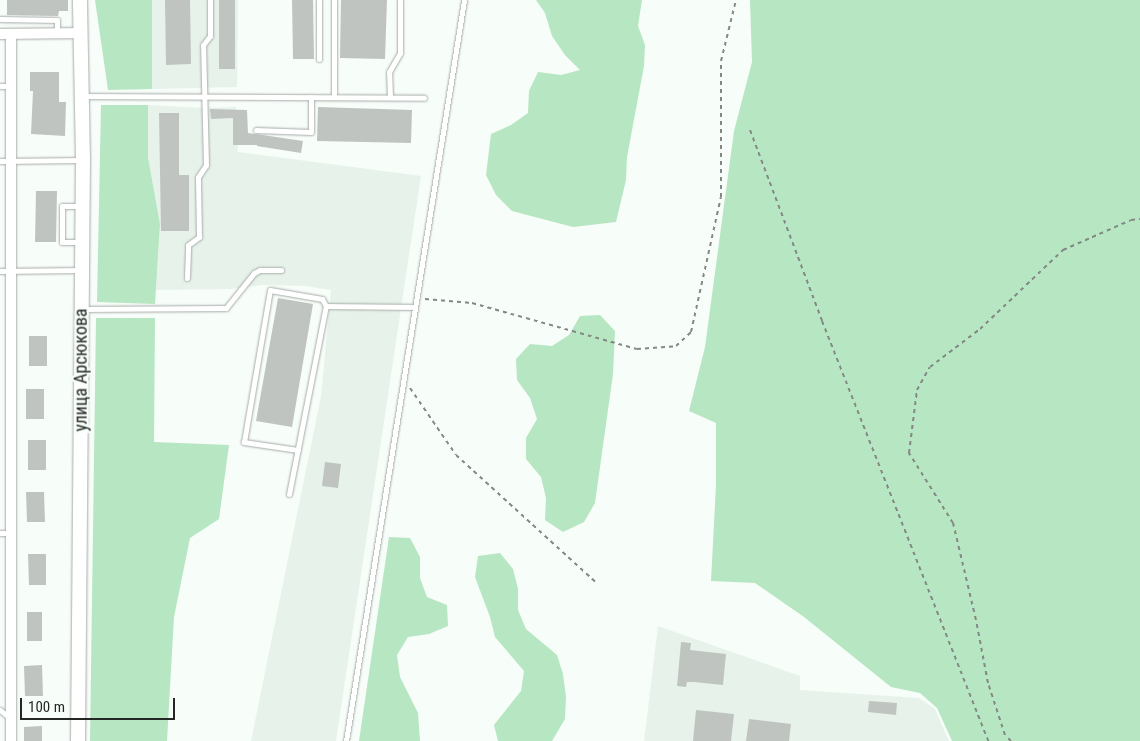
<!DOCTYPE html>
<meta charset="utf-8">
<style>
body{margin:0}
#map{position:relative;width:1140px;height:741px;overflow:hidden;background:#f7fdf8;font-family:"Roboto Condensed",sans-serif}
div>[style]{position:absolute}
[style*='--x']{left:calc(var(--x)*1px);top:calc(var(--y)*1px);width:calc(var(--w)*1px);rotate:calc(var(--a)*1deg)}
.built>*{inset:0;background:#e7f3ea}
.green>*{inset:0;background:#b7e6c2}
.building>*{inset:0;background:#bfc4c0}
.path>*{height:2px;margin-top:-1px;transform-origin:0;background:repeating-linear-gradient(90deg,#848885 0 4px,transparent 0 8px)}
.roads{filter:drop-shadow(0 0 1px #a7aba8) drop-shadow(0 0 1px #a7aba8)}
.lane>*{height:5px;margin:-2.5px;padding:0 2.5px;transform-origin:2.5px;border-radius:2.5px;background:#fff}
.street>*{height:10px;margin:-5px;padding:0 5px;transform-origin:5px;border-radius:5px;background:#fff}
.secondary>*{height:14px;margin:-7px;padding:0 7px;transform-origin:7px;border-radius:7px;background:#fff}
span{translate:-50% -50%;white-space:nowrap;text-align:center;line-height:1.15;-webkit-text-stroke:4.5px #f7fdf8;paint-order:stroke}
.street-label{font-size:18px;color:#252725}
.scale{position:absolute;left:20px;top:698px;width:155px;height:22px;box-sizing:border-box;border:2px solid #252725;border-top:0;padding-left:6px;font-size:15px;line-height:18px;white-space:nowrap;color:#252725;-webkit-text-stroke:4px #f7fdf8;paint-order:stroke}
</style>
<div id="map">
<div class="built">
<div style="clip-path:polygon(152px 0,238px 0,237px 87px,152px 89px)"></div>
<div style="clip-path:polygon(148px 105px,205px 108px,236px 107px,238px 152px,421px 176px,336px 741px,251px 741px,321px 396px,331px 290px,306px 286px,263px 285px,231px 289px,156px 290px,160px 224px,148px 157px)"></div>
<div style="clip-path:polygon(658px 626px,800px 676px,800px 690px,919px 698px,935px 709px,949px 741px,644px 741px)"></div>
</div>
<div class="green">
<div style="clip-path:polygon(95px 0,152px 0,152px 89px,108px 90px)"></div>
<div style="clip-path:polygon(536px 0,642px 0,638px 26px,645px 45px,644px 66px,627px 157px,626px 180px,616px 222px,573px 227px,512px 211px,496px 195px,486px 175px,491px 134px,511px 125px,528px 113px,529px 91px,538px 72px,561px 75px,580px 70px,565px 55px,552px 36px,545px 13px)"></div>
<div style="clip-path:polygon(750px 0,1140px 0,1140px 741px,952px 741px,937px 708px,920px 693px,891px 687px,804px 617px,755px 583px,711px 581px,716px 485px,716px 423px,689px 411px,705px 347px,734px 131px,752px 62px)"></div>
<div style="clip-path:polygon(101px 105px,148px 105px,148px 157px,160px 224px,155px 304px,97px 302px)"></div>
<div style="clip-path:polygon(600px 315px,615px 331px,613px 374px,595px 503px,584px 522px,563px 532px,545px 520px,546px 498px,541px 477px,526px 459px,526px 438px,537px 419px,530px 398px,517px 380px,516px 359px,530px 344px,552px 346px,569px 335px,580px 316px)"></div>
<div style="clip-path:polygon(96px 318px,155px 318px,154px 442px,229px 445px,219px 519px,190px 538px,174px 617px,167px 741px,90px 741px)"></div>
<div style="clip-path:polygon(389px 537px,410px 538px,420px 557px,420px 578px,427px 597px,447px 605px,448px 626px,429px 634px,408px 637px,397px 655px,400px 677px,418px 713px,420px 741px,359px 741px)"></div>
<div style="clip-path:polygon(500px 553px,513px 569px,518px 589px,518px 610px,526px 629px,557px 655px,563px 674px,566px 697px,565px 719px,552px 741px,498px 741px,494px 725px,521px 691px,524px 671px,495px 637px,490px 617px,475px 577px,478px 556px)"></div>
</div>
<div class="building">
<div style="clip-path:polygon(7px 0,68px 0,68px 11px,59px 11px,58px 16px,7px 15px)"></div>
<div style="clip-path:polygon(165px 0,190px 0,191px 64px,166px 65px)"></div>
<div style="clip-path:polygon(219px 0,235px 0,235px 69px,219px 69px)"></div>
<div style="clip-path:polygon(292px 0,313px 0,314px 59px,293px 59px)"></div>
<div style="clip-path:polygon(341px 0,387px 0,385px 59px,340px 58px)"></div>
<div style="clip-path:polygon(30px 72px,59px 72px,59px 102px,66px 102px,65px 136px,31px 134px,33px 91px,30px 91px)"></div>
<div style="clip-path:polygon(318px 107px,412px 110px,411px 143px,317px 141px)"></div>
<div style="clip-path:polygon(210px 109px,247px 110px,248px 133px,303px 141px,301px 153px,257px 146px,257px 145px,233px 145px,233px 118px,211px 119px)"></div>
<div style="clip-path:polygon(159px 113px,179px 113px,179px 175px,189px 175px,189px 231px,161px 231px)"></div>
<div style="clip-path:polygon(36px 191px,57px 191px,56px 242px,35px 242px)"></div>
<div style="clip-path:polygon(278px 298px,313px 304px,292px 427px,256px 421px)"></div>
<div style="clip-path:polygon(29px 336px,47px 336px,47px 366px,29px 366px)"></div>
<div style="clip-path:polygon(26px 389px,44px 389px,44px 419px,26px 419px)"></div>
<div style="clip-path:polygon(28px 440px,46px 440px,46px 470px,28px 470px)"></div>
<div style="clip-path:polygon(325px 462px,341px 464px,338px 488px,322px 486px)"></div>
<div style="clip-path:polygon(26px 492px,44px 492px,45px 522px,27px 522px)"></div>
<div style="clip-path:polygon(28px 554px,46px 554px,46px 585px,29px 585px)"></div>
<div style="clip-path:polygon(27px 612px,42px 612px,42px 641px,27px 641px)"></div>
<div style="clip-path:polygon(681px 642px,691px 643px,690px 650px,726px 654px,723px 685px,694px 682px,687px 682px,686px 687px,677px 686px)"></div>
<div style="clip-path:polygon(42px 665px,43px 696px,25px 696px,24px 666px)"></div>
<div style="clip-path:polygon(869px 701px,897px 703px,896px 715px,868px 712px)"></div>
<div style="clip-path:polygon(696px 710px,734px 714px,731px 741px,693px 741px)"></div>
<div style="clip-path:polygon(749px 719px,791px 724px,789px 741px,746px 741px)"></div>
<div style="clip-path:polygon(42px 726px,42px 741px,24px 741px,24px 727px)"></div>
</div>
<div class="path">
<div style="--x:750;--y:130;--w:204;--a:69.3"></div>
<div style="--x:822;--y:321;--w:452;--a:68.4"></div>
<div style="--x:425;--y:299;--w:47;--a:4.9"></div>
<div style="--x:472;--y:303;--w:171;--a:15.6"></div>
<div style="--x:637;--y:349;--w:39;--a:-4"></div>
<div style="--x:676;--y:346;--w:21;--a:-43"></div>
<div style="--x:691;--y:332;--w:138;--a:-77.5"></div>
<div style="--x:721;--y:197;--w:136;--a:-90"></div>
<div style="--x:721;--y:61;--w:63;--a:-76.2"></div>
<div style="--x:410;--y:388;--w:81;--a:55.5"></div>
<div style="--x:456;--y:455;--w:192;--a:42.3"></div>
<div style="--x:1011;--y:741;--w:8;--a:-135"></div>
<div style="--x:1005;--y:735;--w:55;--a:-108.1"></div>
<div style="--x:988;--y:683;--w:64;--a:-100.8"></div>
<div style="--x:976;--y:620;--w:100;--a:-103.3"></div>
<div style="--x:953;--y:523;--w:83;--a:-122.2"></div>
<div style="--x:909;--y:453;--w:64;--a:-82.8"></div>
<div style="--x:917;--y:390;--w:26;--a:-61"></div>
<div style="--x:930;--y:367;--w:63;--a:-37.2"></div>
<div style="--x:980;--y:329;--w:115;--a:-43.6"></div>
<div style="--x:1063;--y:250;--w:74;--a:-23.8"></div>
<div style="--x:1131;--y:220;--w:9;--a:-6"></div>
</div>
<div class="roads">
<div class="lane">
<div style="--x:319;--y:0;--w:59;--a:90"></div>
<div style="--x:0;--y:19;--w:57;--a:1"></div>
<div style="--x:57;--y:20;--w:13;--a:90"></div>
<div style="--x:0;--y:86;--w:11;--a:0"></div>
<div style="--x:83;--y:96;--w:341;--a:0.3"></div>
<div style="--x:334;--y:97;--w:97;--a:-90"></div>
<div style="--x:390;--y:97;--w:25;--a:-92"></div>
<div style="--x:389;--y:72;--w:22;--a:-60"></div>
<div style="--x:400;--y:53;--w:53;--a:-90"></div>
<div style="--x:256;--y:130;--w:55;--a:2.1"></div>
<div style="--x:311;--y:132;--w:35;--a:-90"></div>
<div style="--x:0;--y:161;--w:82;--a:-0.7"></div>
<div style="--x:80;--y:242;--w:18;--a:180"></div>
<div style="--x:62;--y:242;--w:36;--a:-90"></div>
<div style="--x:62;--y:206;--w:20;--a:0"></div>
<div style="--x:0;--y:271;--w:82;--a:-0.7"></div>
<div style="--x:187;--y:278;--w:33;--a:-88"></div>
<div style="--x:188;--y:245;--w:14;--a:-36"></div>
<div style="--x:199;--y:237;--w:60;--a:-91"></div>
<div style="--x:198;--y:177;--w:14;--a:-56"></div>
<div style="--x:206;--y:165;--w:120;--a:-91.4"></div>
<div style="--x:203;--y:45;--w:11;--a:-52"></div>
<div style="--x:210;--y:36;--w:36;--a:-90"></div>
<div style="--x:82;--y:309;--w:144;--a:-0.4"></div>
<div style="--x:226;--y:308;--w:45;--a:-51.3"></div>
<div style="--x:254;--y:273;--w:7;--a:-27"></div>
<div style="--x:260;--y:270;--w:21;--a:0"></div>
<div style="--x:298;--y:450;--w:55;--a:-171.6"></div>
<div style="--x:244;--y:442;--w:154;--a:-80.3"></div>
<div style="--x:270;--y:290;--w:53;--a:9.8"></div>
<div style="--x:322;--y:299;--w:8;--a:60"></div>
<div style="--x:289;--y:494;--w:192;--a:-78.9"></div>
<div style="--x:326;--y:306;--w:89;--a:0.6"></div>
<div style="--x:0;--y:533;--w:11;--a:0"></div>
<div style="--x:0;--y:710;--w:14;--a:39"></div>
<div style="--x:346;--y:741;--w:750;--a:-80.95"></div>
</div>
<div class="street">
<div style="--x:0;--y:34;--w:82;--a:-0.7"></div>
<div style="--x:11;--y:34;--w:707;--a:90"></div>
</div>
<div class="secondary">
<div style="--x:78;--y:741;--w:581;--a:-89.51"></div>
<div style="--x:83;--y:160;--w:160;--a:-91.1"></div>
</div>
</div>
<div class="street-label">
<span style="left:81px;top:370px;rotate:-90deg">улица Арсюкова</span>
</div>
<div class="scale">100 m</div>
</div>
